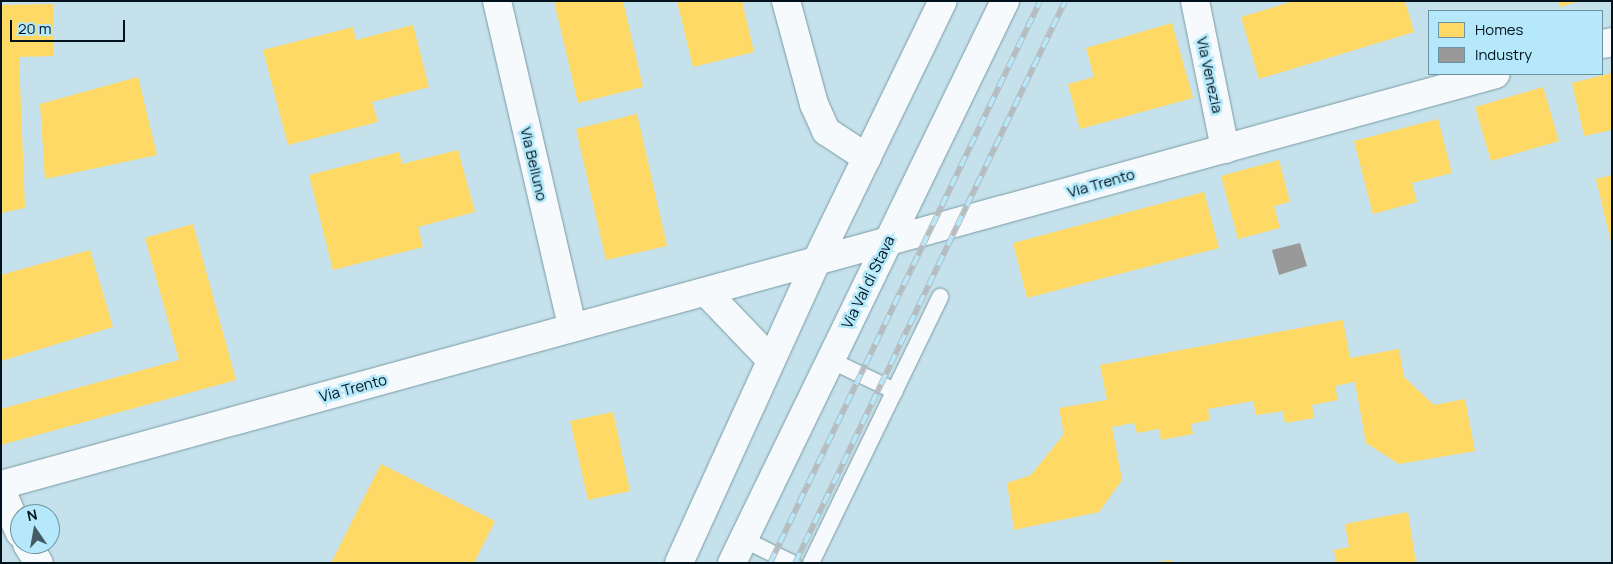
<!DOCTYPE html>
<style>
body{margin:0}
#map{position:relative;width:1613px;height:564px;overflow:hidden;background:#c5e1eb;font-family:Manrope,sans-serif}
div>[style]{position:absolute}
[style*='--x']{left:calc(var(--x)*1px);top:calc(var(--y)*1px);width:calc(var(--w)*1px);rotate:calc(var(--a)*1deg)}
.homes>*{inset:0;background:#ffd966}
.industry>*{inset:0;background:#999}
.roads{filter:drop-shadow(0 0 1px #789aa4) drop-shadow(0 0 1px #789aa4)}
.service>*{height:16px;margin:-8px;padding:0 8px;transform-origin:8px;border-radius:8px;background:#f6fafc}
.minor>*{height:28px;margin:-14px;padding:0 14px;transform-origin:14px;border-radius:14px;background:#f6fafc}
.tertiary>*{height:28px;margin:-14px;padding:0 14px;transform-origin:14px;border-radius:14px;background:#f6fafc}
.rail>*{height:5.5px;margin-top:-2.75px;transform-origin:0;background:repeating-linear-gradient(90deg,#b5e8fb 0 11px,#b5bcbf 0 22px);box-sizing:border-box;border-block:1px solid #b5bcbf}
span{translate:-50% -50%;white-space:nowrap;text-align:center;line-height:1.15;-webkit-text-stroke:5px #b5e8fb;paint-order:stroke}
.street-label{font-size:15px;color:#00131c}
.frame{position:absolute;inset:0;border:2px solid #00131c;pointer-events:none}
.legend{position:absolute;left:1428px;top:10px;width:175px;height:65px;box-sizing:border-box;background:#b5e8fb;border:1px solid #6d93a2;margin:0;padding:6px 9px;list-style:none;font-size:15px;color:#00131c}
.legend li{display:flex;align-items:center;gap:10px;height:25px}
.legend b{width:25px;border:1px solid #6d93a2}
.north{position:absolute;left:10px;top:504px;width:50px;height:50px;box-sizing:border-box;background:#b5e8fb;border:1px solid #6d93a2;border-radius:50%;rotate:348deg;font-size:14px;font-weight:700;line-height:20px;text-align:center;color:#00131c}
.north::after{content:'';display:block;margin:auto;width:18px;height:22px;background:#455b64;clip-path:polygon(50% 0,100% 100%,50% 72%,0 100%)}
.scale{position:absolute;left:10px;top:20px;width:115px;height:22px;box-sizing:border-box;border:2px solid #00131c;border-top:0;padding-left:6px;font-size:15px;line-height:18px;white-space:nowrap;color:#00131c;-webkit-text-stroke:4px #b5e8fb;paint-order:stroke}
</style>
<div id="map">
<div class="homes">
<div style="clip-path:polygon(554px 1px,623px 1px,643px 87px,578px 103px)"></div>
<div style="clip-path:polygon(677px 1px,742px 1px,754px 52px,693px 67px)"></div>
<div style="clip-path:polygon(1294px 1px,1405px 1px,1414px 32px,1259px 79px,1241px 17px)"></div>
<div style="clip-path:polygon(1558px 1px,1577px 1px,1577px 2px,1560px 7px)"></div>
<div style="clip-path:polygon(53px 4px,54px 56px,19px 57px,25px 208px,1px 213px,1px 5px)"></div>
<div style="clip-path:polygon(1172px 23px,1193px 98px,1080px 129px,1068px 84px,1094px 77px,1086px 48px)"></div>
<div style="clip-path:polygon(413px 25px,429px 87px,372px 102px,378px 122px,288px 145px,263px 50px,353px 27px,356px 40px)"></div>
<div style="clip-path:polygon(1612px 73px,1612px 130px,1584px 136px,1572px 83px)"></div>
<div style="clip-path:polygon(138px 77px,157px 155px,45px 179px,40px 104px)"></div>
<div style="clip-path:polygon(1543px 87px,1559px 141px,1491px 161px,1475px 107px)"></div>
<div style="clip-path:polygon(637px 114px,667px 246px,606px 260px,576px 129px)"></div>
<div style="clip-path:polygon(1438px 119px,1452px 173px,1412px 183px,1417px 202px,1373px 214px,1354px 141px)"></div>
<div style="clip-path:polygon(458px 150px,475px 212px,418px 227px,423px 247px,333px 270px,309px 175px,399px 152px,402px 164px)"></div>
<div style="clip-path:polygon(1279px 160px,1290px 202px,1274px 206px,1280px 228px,1238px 239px,1221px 176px)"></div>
<div style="clip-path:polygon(1612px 175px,1612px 242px,1611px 242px,1596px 179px)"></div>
<div style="clip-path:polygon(1204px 192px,1219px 248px,1027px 298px,1013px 243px)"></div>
<div style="clip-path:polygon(193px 224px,236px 380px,1px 445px,1px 409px,179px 360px,145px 238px)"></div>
<div style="clip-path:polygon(90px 250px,113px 327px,1px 361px,1px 275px)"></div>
<div style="clip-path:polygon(1343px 320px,1350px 358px,1399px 349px,1404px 377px,1434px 405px,1465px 399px,1475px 451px,1399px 464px,1366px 443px,1355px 382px,1335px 386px,1338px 400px,1312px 405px,1314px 418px,1285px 423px,1283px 411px,1256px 415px,1253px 401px,1208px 409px,1210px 420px,1191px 424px,1193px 434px,1161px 440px,1159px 429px,1137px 433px,1134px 423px,1112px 427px,1122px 480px,1099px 512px,1014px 530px,1007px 483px,1031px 475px,1064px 434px,1059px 408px,1107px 400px,1100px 365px)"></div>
<div style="clip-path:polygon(613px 412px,630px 491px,588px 500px,570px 421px)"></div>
<div style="clip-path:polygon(381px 464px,495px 521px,474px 563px,331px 563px)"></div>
<div style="clip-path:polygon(1408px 512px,1416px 563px,1336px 563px,1334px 550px,1349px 547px,1345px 524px)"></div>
<div style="clip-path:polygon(1171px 560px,1171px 563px,1158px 563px,1158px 562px)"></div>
</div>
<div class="industry">
<div style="clip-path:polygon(1300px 243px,1307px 266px,1279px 275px,1272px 250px)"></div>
</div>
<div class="roads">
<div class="service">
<div style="--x:830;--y:360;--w:72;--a:25.5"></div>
<div style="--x:743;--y:539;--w:55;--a:26.1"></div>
<div style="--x:811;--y:563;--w:296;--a:-64.1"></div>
</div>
<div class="minor">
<div style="--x:497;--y:1;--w:335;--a:77"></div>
<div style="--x:786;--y:1;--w:107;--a:74.8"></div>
<div style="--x:814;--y:104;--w:30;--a:66"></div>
<div style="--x:826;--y:131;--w:49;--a:33.4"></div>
<div style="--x:1195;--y:1;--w:151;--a:78.5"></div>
<div style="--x:1602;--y:44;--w:10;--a:-11"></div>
<div style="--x:706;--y:292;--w:94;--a:46.3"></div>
<div style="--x:1;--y:485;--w:1550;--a:-15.37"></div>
<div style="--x:1;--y:490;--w:47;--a:66.2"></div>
<div style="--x:27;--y:544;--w:22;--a:58"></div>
</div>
<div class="tertiary">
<div style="--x:679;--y:563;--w:331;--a:-65.5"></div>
<div style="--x:816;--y:262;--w:290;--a:-64.1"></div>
<div style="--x:732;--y:563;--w:625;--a:-64.09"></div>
</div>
</div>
<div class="rail">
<div style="--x:770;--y:563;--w:623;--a:-64.34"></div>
<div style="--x:795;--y:563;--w:623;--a:-64.34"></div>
</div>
<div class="street-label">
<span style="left:1210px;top:75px;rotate:78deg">Via Venezia</span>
<span style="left:534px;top:164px;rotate:77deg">Via Belluno</span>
<span style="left:1101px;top:183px;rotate:-16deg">Via Trento</span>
<span style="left:868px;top:282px;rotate:-64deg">Via Val di Stava</span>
<span style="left:353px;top:388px;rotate:-15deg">Via Trento</span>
</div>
<div class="frame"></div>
<ul class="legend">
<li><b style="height:14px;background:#ffd966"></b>Homes</li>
<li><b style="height:14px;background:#999"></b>Industry</li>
</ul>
<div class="north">N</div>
<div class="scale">20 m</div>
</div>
